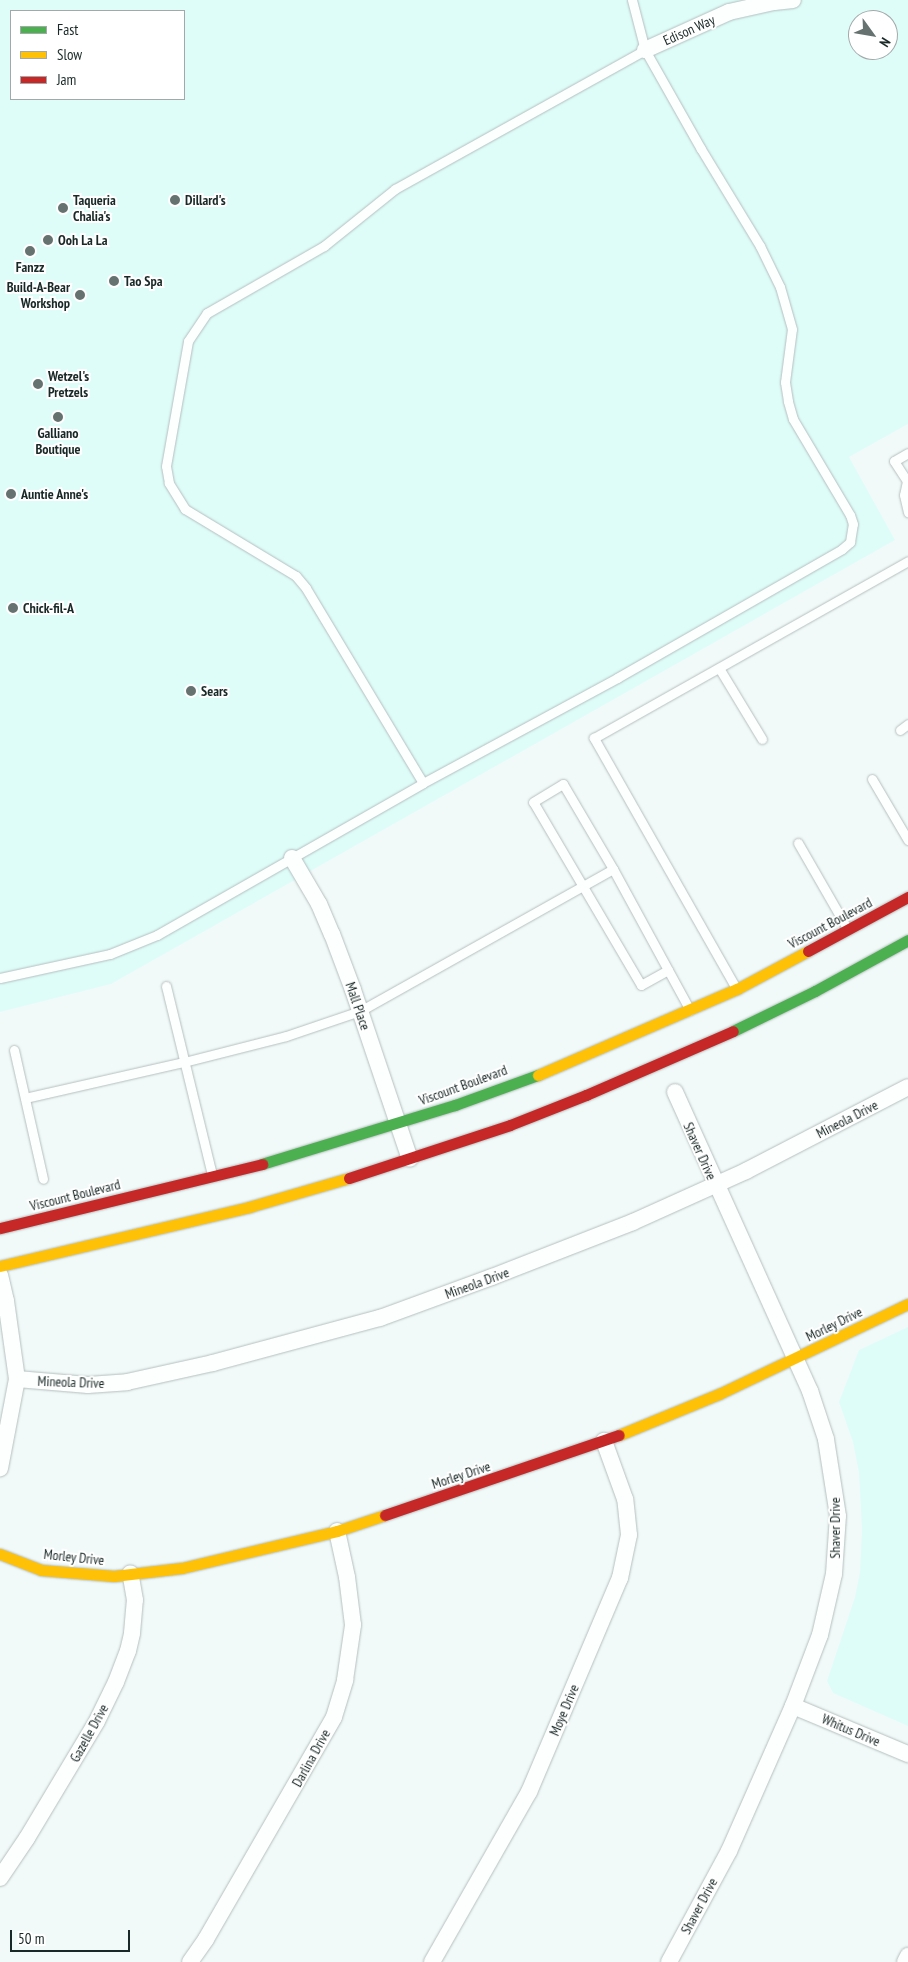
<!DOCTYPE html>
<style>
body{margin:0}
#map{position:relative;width:908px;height:1962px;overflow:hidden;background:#f2faf9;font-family:"PT Sans Narrow",sans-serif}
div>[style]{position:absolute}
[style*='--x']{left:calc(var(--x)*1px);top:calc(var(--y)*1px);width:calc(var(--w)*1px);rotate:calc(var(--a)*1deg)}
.built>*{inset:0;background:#defdf9}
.roads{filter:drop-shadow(0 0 1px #b4bfbe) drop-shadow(0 0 1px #b4bfbe)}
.lane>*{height:9px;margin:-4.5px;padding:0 4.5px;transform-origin:4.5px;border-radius:4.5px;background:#fdfefe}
.street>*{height:16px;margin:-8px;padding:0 8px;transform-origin:8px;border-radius:8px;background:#fdfefe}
.fast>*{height:11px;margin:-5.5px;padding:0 5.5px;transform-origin:5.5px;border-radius:5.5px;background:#4caf50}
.slow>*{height:11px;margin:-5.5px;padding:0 5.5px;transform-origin:5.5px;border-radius:5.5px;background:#ffc107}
.jam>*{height:11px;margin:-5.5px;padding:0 5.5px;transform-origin:5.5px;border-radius:5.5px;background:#c62828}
.dots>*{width:14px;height:14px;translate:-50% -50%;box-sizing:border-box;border:2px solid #fff;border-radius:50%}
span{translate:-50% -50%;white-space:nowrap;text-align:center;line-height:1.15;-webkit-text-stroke:4px #fff;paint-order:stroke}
.street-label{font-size:14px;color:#192927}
.poi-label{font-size:14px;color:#192927;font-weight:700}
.left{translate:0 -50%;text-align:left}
.right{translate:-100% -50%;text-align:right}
.legend{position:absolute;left:10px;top:10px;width:175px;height:90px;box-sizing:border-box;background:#fff;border:1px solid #a3a9a9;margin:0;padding:6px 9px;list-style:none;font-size:15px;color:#192927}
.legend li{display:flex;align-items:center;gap:10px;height:25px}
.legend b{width:25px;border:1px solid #a3a9a9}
.north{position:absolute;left:848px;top:10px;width:50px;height:50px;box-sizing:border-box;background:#fff;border:1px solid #a3a9a9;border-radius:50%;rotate:122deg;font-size:14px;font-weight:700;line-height:20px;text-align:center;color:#192927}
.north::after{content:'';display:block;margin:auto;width:18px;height:22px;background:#657270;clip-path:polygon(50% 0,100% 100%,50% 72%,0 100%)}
.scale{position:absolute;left:10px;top:1930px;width:120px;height:22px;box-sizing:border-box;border:2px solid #192927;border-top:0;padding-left:6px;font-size:15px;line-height:18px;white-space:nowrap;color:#192927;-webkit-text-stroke:4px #fff;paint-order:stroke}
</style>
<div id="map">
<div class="built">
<div style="clip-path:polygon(evenodd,0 0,908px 0,908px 424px,849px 457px,895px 540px,111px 984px,0 1012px,0 0,11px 11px,184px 11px,184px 99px,11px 99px,11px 11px,0 0,858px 20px,888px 20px,888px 50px,858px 50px,858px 20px)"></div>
<div style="clip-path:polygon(908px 1327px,908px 1726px,833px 1693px,827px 1681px,855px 1597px,860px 1572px,862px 1530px,859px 1473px,853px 1442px,839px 1402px,859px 1350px)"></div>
</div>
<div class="roads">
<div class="lane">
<div style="--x:908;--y:453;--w:16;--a:150"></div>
<div style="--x:894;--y:461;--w:24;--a:57"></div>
<div style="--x:907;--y:481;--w:14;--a:102"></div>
<div style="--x:904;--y:495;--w:18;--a:77"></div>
<div style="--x:719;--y:668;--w:83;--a:58.8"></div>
<div style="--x:900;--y:730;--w:10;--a:-37"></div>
<div style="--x:872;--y:779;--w:71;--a:59.5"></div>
<div style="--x:423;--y:783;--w:227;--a:-121"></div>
<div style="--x:306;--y:588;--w:16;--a:-130"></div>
<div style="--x:296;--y:576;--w:130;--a:-148.9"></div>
<div style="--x:185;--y:509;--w:31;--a:-122"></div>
<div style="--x:169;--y:483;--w:17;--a:-100"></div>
<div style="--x:166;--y:466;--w:127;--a:-80"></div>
<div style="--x:188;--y:341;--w:34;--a:-56"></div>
<div style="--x:207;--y:313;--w:135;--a:-29.8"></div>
<div style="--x:324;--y:246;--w:91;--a:-38.8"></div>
<div style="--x:395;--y:189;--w:286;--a:-29.1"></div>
<div style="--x:798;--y:843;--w:100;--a:60.1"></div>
<div style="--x:668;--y:970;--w:31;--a:151"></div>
<div style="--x:641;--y:985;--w:212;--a:-120.5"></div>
<div style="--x:533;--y:802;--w:35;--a:-31"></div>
<div style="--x:563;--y:784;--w:99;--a:59.5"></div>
<div style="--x:613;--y:869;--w:161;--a:61.4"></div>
<div style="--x:0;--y:978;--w:113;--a:-12.3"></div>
<div style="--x:110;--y:954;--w:51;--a:-22"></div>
<div style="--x:157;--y:935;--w:306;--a:-29.7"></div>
<div style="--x:423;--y:783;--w:221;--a:-28.4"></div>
<div style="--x:617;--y:678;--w:259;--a:-29.8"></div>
<div style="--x:842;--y:549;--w:11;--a:-41"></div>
<div style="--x:850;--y:542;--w:18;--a:-81"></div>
<div style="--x:853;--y:524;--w:9;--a:-108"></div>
<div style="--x:850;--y:515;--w:112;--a:-120.7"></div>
<div style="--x:793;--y:419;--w:19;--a:-106"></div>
<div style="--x:788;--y:401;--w:19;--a:-99"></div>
<div style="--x:785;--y:382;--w:53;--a:-82.5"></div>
<div style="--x:792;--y:329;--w:44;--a:-105.9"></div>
<div style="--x:780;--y:287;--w:46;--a:-116"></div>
<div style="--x:760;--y:246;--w:114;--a:-121.3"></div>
<div style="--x:701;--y:149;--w:114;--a:-119.5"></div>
<div style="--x:645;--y:50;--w:52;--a:-104.6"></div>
<div style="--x:166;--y:986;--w:195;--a:76.3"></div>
<div style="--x:736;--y:988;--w:288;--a:-119.6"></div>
<div style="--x:594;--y:738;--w:360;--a:-29.4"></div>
<div style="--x:14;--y:1050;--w:132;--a:77.3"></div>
<div style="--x:25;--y:1098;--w:163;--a:-12.8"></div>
<div style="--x:184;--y:1062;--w:105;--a:-14.3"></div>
<div style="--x:286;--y:1036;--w:78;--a:-18.7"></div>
<div style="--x:360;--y:1011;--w:290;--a:-29.3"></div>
</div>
<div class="street">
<div style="--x:645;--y:50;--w:92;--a:-24.3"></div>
<div style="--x:729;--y:12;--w:46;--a:-12.5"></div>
<div style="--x:774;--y:2;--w:19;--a:-6"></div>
<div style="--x:292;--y:858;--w:53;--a:59.6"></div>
<div style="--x:319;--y:904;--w:33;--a:67"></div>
<div style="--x:332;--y:934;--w:60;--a:69.4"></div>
<div style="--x:353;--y:990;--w:178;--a:71.4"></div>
<div style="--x:0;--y:1275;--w:27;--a:77"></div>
<div style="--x:6;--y:1301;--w:79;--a:82"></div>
<div style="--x:17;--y:1379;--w:91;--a:100.8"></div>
<div style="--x:17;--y:1379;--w:71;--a:4.8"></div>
<div style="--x:88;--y:1385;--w:39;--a:-4"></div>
<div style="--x:127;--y:1382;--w:88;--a:-12.5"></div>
<div style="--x:213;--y:1363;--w:173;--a:-15.1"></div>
<div style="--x:380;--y:1318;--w:119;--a:-20.1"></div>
<div style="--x:492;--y:1277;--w:151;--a:-21.3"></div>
<div style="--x:633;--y:1222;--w:124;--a:-24.3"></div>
<div style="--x:746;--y:1171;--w:182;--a:-27.4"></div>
<div style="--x:793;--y:1706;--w:125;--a:22.7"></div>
<div style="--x:0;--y:1878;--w:48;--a:-56"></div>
<div style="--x:27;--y:1838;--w:136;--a:-59.1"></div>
<div style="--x:97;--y:1721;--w:43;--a:-64"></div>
<div style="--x:116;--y:1682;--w:33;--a:-69"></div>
<div style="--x:128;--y:1651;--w:18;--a:-77"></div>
<div style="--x:132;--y:1633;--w:33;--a:-85"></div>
<div style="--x:135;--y:1600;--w:27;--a:-100"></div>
<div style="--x:190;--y:1962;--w:28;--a:-55"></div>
<div style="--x:206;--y:1939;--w:256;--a:-60"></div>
<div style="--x:334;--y:1717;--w:39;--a:-73"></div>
<div style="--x:345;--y:1680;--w:56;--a:-81.7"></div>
<div style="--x:353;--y:1625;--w:48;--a:-97.1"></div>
<div style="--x:347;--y:1577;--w:47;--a:-102.3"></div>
<div style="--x:432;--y:1962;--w:196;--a:-60.3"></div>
<div style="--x:529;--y:1792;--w:233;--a:-67"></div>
<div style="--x:620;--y:1578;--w:44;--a:-78.2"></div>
<div style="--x:629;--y:1535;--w:36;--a:-96"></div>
<div style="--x:625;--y:1499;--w:62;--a:-109.9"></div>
<div style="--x:669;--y:1962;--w:126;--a:-61.6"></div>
<div style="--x:729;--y:1851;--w:158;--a:-66.2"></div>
<div style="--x:793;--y:1706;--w:76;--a:-69.2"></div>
<div style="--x:820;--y:1635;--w:63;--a:-77.1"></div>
<div style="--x:834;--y:1574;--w:58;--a:-86.1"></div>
<div style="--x:838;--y:1516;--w:78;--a:-98.9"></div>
<div style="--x:826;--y:1439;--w:51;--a:-108.4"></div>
<div style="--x:810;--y:1391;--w:328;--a:-114.3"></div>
<div style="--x:905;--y:1962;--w:7;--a:-63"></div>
</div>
<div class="fast">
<div style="--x:733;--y:1031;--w:91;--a:-26"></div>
<div style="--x:815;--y:991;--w:106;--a:-28.7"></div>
<div style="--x:262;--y:1164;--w:202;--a:-17"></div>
<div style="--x:455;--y:1105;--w:88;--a:-19.9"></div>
</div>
<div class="slow">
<div style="--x:538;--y:1075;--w:217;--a:-23.4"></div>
<div style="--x:737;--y:989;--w:81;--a:-28.2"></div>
<div style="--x:0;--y:1266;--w:256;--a:-13.3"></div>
<div style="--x:249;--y:1207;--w:104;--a:-16.2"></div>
<div style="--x:619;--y:1435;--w:108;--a:-22.3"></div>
<div style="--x:719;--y:1394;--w:209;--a:-25.5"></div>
<div style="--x:0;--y:1554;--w:44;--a:21.3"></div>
<div style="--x:41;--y:1570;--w:73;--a:4.7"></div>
<div style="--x:114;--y:1576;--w:68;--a:-6.7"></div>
<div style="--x:182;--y:1568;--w:159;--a:-13.4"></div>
<div style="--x:337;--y:1531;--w:51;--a:-18.4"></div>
</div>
<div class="jam">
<div style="--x:808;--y:951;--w:114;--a:-28.4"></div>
<div style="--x:349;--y:1178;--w:169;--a:-18.2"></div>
<div style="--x:510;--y:1125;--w:82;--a:-21.5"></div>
<div style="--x:586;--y:1095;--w:160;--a:-23.5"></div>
<div style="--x:0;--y:1228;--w:270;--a:-13.7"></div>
<div style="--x:385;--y:1515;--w:247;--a:-18.9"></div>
</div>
</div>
<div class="dots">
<div style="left:175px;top:200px;background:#657270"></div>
<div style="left:63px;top:208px;background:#657270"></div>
<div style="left:48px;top:240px;background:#657270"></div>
<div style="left:30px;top:251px;background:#657270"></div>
<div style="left:114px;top:281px;background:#657270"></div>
<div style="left:80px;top:295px;background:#657270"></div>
<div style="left:38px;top:384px;background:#657270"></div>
<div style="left:58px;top:417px;background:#657270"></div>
<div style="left:11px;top:494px;background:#657270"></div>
<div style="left:13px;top:608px;background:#657270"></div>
<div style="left:191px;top:691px;background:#657270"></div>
</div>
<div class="street-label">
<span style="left:689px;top:30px;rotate:-24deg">Edison Way</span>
<span style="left:830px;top:923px;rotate:-28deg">Viscount Boulevard</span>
<span style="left:358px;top:1006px;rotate:71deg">Mall Place</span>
<span style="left:463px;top:1085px;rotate:-20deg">Viscount Boulevard</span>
<span style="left:847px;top:1119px;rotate:-27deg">Mineola Drive</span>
<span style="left:700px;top:1151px;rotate:66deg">Shaver Drive</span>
<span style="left:75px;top:1195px;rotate:-14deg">Viscount Boulevard</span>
<span style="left:477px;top:1283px;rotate:-20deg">Mineola Drive</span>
<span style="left:834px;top:1324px;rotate:-26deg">Morley Drive</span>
<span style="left:71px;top:1382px;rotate:2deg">Mineola Drive</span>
<span style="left:461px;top:1475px;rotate:-18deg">Morley Drive</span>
<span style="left:835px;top:1528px;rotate:-90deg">Shaver Drive</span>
<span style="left:74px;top:1557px;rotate:6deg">Morley Drive</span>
<span style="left:564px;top:1710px;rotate:-67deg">Moye Drive</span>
<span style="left:851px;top:1730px;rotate:23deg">Whitus Drive</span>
<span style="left:89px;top:1733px;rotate:-61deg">Gazelle Drive</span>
<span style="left:311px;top:1758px;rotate:-61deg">Darlina Drive</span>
<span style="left:699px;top:1906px;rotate:-62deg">Shaver Drive</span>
</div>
<div class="poi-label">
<span class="left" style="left:73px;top:208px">Taqueria<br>Chalia's</span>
<span class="left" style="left:185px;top:200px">Dillard's</span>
<span class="left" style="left:58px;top:240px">Ooh La La</span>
<span style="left:30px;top:267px">Fanzz</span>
<span class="left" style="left:124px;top:281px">Tao Spa</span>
<span class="right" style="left:70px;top:295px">Build-A-Bear<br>Workshop</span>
<span class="left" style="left:48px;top:384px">Wetzel's<br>Pretzels</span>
<span style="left:58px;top:441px">Galliano<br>Boutique</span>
<span class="left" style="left:21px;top:494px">Auntie Anne's</span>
<span class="left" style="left:23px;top:608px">Chick-fil-A</span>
<span class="left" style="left:201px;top:691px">Sears</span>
</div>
<ul class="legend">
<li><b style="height:6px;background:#4caf50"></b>Fast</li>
<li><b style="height:6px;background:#ffc107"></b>Slow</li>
<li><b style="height:6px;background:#c62828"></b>Jam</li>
</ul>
<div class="north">N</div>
<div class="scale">50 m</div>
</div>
